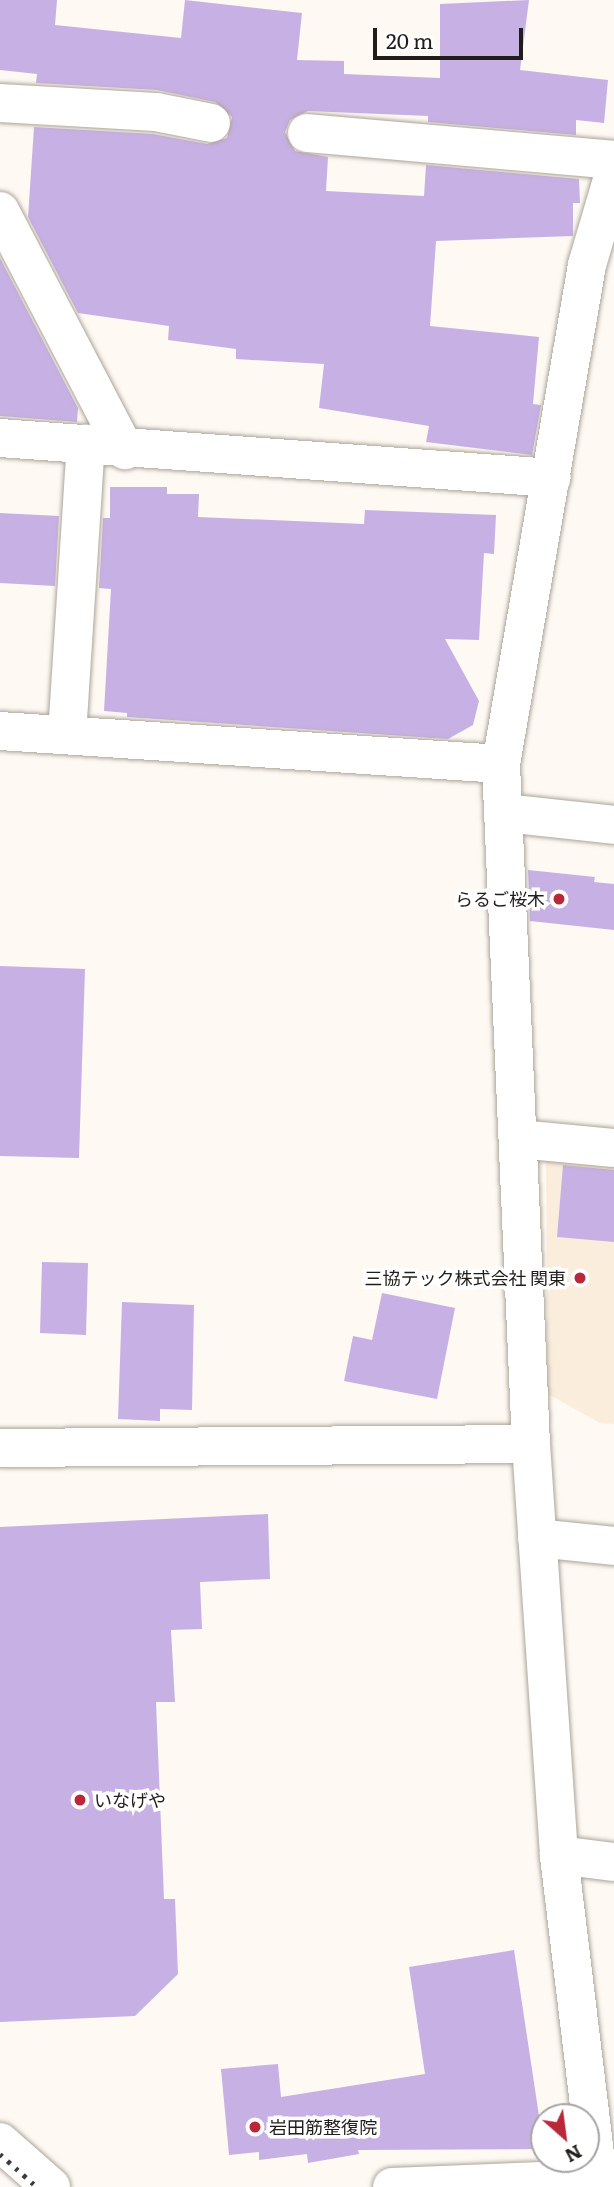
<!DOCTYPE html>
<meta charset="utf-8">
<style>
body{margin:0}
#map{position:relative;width:614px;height:2187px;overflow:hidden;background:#fef9f3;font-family:Literata,"Noto Sans JP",serif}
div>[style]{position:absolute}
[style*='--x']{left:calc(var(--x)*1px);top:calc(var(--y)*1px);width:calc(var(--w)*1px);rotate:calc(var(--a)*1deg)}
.built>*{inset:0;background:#faeddc}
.building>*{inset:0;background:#c7b1e4}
.roads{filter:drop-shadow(0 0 2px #aca49a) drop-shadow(0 0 2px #aca49a)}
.street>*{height:38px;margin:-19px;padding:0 19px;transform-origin:19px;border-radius:19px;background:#fff}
.secondary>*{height:38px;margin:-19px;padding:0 19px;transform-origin:19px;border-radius:19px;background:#fff}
.rail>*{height:5px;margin-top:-2.5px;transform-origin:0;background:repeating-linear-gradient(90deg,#3e3b37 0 3.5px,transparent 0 10.5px)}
.dots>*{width:19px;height:19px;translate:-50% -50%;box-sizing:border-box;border:4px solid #fff;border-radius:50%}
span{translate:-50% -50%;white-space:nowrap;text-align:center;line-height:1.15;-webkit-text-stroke:7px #fff;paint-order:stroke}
.poi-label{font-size:18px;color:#201d1a}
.right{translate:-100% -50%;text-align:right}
.left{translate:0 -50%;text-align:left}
.north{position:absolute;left:530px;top:2103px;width:70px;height:70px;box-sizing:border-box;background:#fff;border:2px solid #a6a5a3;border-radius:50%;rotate:152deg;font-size:19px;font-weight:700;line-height:28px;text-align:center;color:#201d1a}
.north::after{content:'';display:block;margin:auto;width:24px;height:32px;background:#b9283a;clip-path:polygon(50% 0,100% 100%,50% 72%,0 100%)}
.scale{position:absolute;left:373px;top:28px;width:150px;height:32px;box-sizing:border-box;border:4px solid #201d1a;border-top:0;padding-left:9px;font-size:21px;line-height:24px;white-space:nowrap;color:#201d1a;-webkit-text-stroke:5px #fff;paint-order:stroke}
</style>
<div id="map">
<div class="built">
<div style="clip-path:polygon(546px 1154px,614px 1162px,614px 1424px,600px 1423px,548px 1394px)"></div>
</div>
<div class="building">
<div style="clip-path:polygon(0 0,57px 0,55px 25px,181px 38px,185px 0,302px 13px,297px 60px,344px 61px,344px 74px,440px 78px,440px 4px,529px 0,520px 70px,608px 80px,604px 123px,576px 120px,576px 135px,428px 122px,428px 116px,308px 111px,290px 120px,285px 132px,295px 151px,328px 157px,326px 191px,424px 196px,426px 165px,579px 179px,580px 203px,573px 203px,573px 236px,436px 241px,430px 326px,539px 337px,533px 404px,541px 405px,532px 455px,426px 442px,429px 426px,319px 408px,324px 364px,236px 359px,236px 349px,168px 340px,169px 326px,78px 313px,28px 217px,34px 127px,153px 134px,207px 144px,227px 138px,232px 117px,215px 102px,157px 90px,36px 83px,37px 74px,0 70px)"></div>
<div style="clip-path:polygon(0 258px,78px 408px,77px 422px,0 416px)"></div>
<div style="clip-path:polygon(110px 487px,167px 487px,167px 494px,199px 494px,198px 517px,364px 524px,365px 510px,496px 515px,494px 554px,484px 553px,479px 640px,445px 639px,479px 701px,473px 725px,448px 739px,127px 717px,127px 713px,104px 711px,111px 589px,99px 588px,103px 518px,110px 518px)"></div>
<div style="clip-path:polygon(0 513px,59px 516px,55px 586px,0 583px)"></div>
<div style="clip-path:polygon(528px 870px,595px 877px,594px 882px,614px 884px,614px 930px,530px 921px)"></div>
<div style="clip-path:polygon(0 966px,85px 969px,79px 1158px,0 1156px)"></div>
<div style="clip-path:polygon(563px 1165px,614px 1170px,614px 1242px,557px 1237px)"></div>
<div style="clip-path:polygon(42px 1262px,88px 1263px,86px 1335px,40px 1333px)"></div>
<div style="clip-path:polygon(382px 1293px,455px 1308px,437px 1399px,344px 1381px,353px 1336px,372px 1340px)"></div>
<div style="clip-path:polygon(122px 1302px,194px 1305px,192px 1410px,160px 1409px,160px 1421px,118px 1419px)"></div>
<div style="clip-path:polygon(268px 1514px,270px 1579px,200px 1582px,202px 1629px,171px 1630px,175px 1702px,156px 1702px,164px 1899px,175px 1899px,178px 1974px,135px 2016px,0 2022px,0 1527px)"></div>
<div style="clip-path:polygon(514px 1950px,544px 2149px,358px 2150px,359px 2154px,308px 2163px,307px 2154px,259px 2160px,259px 2152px,229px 2155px,221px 2069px,278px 2064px,281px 2097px,425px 2074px,409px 1967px)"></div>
</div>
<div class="roads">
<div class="street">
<div style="--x:0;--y:103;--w:156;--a:3.3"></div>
<div style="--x:156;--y:112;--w:56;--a:11.3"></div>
<div style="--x:307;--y:133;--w:308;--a:5"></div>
<div style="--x:0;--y:211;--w:270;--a:62.4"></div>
<div style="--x:0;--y:438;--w:553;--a:4.14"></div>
<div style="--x:0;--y:731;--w:502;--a:3.77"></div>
<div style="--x:67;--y:735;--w:292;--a:-86.3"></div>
<div style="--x:504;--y:813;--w:111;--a:6.2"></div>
<div style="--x:519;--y:1139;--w:95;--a:5.4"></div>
<div style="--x:0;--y:1448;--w:531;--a:-0.43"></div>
<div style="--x:537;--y:1538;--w:77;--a:5.9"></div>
<div style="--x:559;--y:1855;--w:55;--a:7.3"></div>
<div style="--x:392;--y:2187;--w:222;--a:-2.3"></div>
<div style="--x:599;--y:2187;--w:334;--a:-96.9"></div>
<div style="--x:559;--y:1855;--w:412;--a:-93.9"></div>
<div style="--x:531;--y:1444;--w:681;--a:-92.53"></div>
<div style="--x:501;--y:764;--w:506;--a:-80.22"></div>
<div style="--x:587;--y:265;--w:96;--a:-73.6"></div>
</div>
<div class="secondary">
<div style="--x:0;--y:2142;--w:68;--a:41.4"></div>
</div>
</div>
<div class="rail">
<div style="--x:0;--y:2154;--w:50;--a:41.7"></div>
</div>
<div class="dots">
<div style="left:559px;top:899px;background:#b9283a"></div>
<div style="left:580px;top:1278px;background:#b9283a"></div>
<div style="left:80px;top:1800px;background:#b9283a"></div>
<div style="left:255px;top:2127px;background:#b9283a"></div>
</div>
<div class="poi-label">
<span class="right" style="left:545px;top:899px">らるご桜木</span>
<span class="right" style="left:566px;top:1278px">三協テック株式会社 関東</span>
<span class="left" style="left:94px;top:1800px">いなげや</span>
<span class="left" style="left:269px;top:2127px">岩田筋整復院</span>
</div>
<div class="north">N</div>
<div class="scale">20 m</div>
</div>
